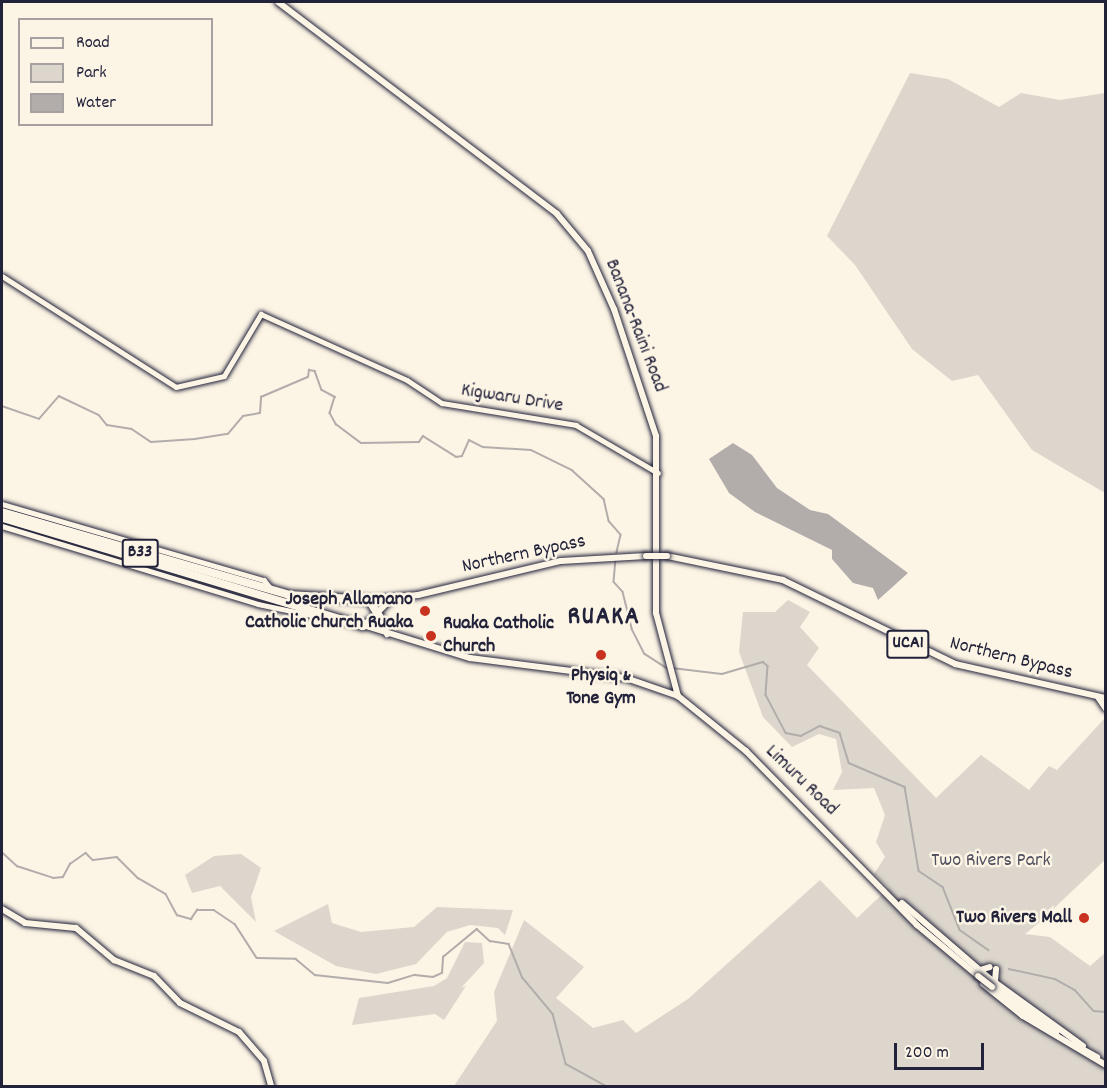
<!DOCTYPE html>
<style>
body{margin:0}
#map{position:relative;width:1107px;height:1088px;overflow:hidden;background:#fcf5e5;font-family:Dekko,sans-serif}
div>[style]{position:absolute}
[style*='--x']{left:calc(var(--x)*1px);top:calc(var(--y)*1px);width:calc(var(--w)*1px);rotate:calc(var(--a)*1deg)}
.green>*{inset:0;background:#dcd6cc}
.water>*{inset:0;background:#b2adab}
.stream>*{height:1.5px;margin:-0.75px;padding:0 0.75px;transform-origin:0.75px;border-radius:0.75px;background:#b2adab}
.roads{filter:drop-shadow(0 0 2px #22223b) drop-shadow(0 0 2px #22223b)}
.minor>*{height:4.5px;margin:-2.25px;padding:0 2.25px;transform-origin:2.25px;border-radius:2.25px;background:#fcf5e5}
.major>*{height:6px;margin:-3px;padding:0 3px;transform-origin:3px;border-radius:3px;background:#fcf5e5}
.highway>*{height:8px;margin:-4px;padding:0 4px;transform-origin:4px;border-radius:4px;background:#fcf5e5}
.bridges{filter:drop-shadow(0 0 2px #22223b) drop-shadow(0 0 2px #22223b)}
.major-bridge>*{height:6px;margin:-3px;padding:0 3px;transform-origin:3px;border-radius:3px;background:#fcf5e5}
.dots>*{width:16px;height:16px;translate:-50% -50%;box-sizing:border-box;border:3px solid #fcf5e5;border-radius:50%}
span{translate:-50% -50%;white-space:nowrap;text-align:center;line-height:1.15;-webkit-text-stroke:5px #fcf5e5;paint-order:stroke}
.shield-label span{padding:2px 4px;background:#fcf5e5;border:2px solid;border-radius:4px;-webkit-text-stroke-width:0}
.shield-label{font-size:18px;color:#22223b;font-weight:700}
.street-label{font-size:20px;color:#22223b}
.poi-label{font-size:20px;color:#22223b;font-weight:700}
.right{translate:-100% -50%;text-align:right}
.left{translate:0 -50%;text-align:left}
.park-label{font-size:20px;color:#504f5f}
.district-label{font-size:26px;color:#22223b;font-weight:700;letter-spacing:1.5px}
.frame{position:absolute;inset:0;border:3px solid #22223b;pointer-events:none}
.legend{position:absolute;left:18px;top:18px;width:195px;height:108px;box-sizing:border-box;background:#fcf5e5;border:2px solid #a5a1a1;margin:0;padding:8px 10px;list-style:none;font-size:18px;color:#22223b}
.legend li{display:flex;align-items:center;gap:12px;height:30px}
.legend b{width:30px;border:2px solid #a5a1a1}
.scale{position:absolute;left:894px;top:1043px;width:90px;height:27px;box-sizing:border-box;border:3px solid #22223b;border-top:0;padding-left:8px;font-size:18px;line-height:21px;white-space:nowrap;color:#22223b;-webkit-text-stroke:4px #fcf5e5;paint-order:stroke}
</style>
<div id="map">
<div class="green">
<div style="clip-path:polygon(910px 73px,948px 79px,999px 107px,1021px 93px,1060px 100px,1105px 93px,1105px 493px,1032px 450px,978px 375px,952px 381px,912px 349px,855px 265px,827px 236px)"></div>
<div style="clip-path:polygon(788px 600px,810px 612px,800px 627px,819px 648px,807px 665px,936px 798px,981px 755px,1029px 790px,1049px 766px,1057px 770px,1105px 718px,1105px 860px,1049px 913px,1053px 923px,1045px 918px,1025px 934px,1050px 937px,1090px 966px,1105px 953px,1105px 1086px,454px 1086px,497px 1021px,494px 992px,524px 920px,584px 967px,556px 998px,593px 1028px,623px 1020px,636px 1033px,688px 999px,820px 880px,857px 918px,889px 888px,874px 874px,885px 857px,876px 842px,885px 815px,874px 788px,833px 790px,842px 772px,836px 739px,819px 734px,792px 747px,763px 717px,739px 652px,743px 612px,775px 612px)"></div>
<div style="clip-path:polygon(241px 854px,261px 868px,251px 897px,256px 922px,220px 886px,192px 893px,185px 875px,214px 856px)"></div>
<div style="clip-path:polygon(328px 904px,332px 923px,361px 932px,414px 927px,437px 907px,513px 910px,505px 935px,498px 928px,470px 925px,447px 932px,416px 964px,376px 974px,336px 966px,274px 931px)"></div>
<div style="clip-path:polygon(465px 942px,482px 943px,484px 963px,461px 988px,466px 986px,444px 1020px,435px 1014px,352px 1025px,359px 998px,434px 986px,447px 978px)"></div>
</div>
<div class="water">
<div style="clip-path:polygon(733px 443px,752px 455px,777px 488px,810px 510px,828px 514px,908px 573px,878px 600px,873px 588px,853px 583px,832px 559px,832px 550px,755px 512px,729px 493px,709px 459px)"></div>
</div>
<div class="stream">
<div style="--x:2;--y:406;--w:39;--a:19"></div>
<div style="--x:39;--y:419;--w:30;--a:-49"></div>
<div style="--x:59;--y:396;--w:44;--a:25.4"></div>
<div style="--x:99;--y:415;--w:13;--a:51"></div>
<div style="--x:107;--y:425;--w:25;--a:9"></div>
<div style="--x:132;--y:429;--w:23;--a:34"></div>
<div style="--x:151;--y:442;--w:44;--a:-3.9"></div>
<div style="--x:195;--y:439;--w:33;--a:-9"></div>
<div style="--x:228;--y:434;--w:23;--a:-50"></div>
<div style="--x:243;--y:416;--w:17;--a:-10"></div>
<div style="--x:260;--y:413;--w:16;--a:-86"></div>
<div style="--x:261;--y:397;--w:51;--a:-23.1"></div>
<div style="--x:308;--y:377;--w:7;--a:-82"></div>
<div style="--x:309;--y:370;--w:6;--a:9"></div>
<div style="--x:315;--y:371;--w:20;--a:70"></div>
<div style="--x:322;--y:390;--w:15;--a:28"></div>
<div style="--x:335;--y:397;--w:17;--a:107"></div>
<div style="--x:330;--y:413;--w:13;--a:61"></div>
<div style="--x:336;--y:424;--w:31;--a:37"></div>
<div style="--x:361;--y:443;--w:58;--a:-1"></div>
<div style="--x:419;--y:442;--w:7;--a:-56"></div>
<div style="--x:423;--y:436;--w:39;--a:32"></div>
<div style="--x:456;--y:457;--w:6;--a:-9"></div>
<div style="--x:462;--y:456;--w:17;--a:-66"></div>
<div style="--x:469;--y:440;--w:16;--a:27"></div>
<div style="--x:483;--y:447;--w:48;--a:3.6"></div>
<div style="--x:531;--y:450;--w:46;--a:26"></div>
<div style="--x:572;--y:470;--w:43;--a:42.2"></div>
<div style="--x:604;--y:499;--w:23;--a:77"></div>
<div style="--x:609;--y:521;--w:18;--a:49"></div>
<div style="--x:621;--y:535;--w:18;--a:103"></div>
<div style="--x:616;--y:559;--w:23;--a:95"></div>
<div style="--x:614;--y:582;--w:13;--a:48"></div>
<div style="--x:623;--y:592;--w:38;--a:76"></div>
<div style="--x:632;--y:629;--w:28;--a:63"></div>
<div style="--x:645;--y:654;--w:27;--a:33"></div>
<div style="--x:672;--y:668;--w:50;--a:6.8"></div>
<div style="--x:722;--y:674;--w:43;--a:-16.3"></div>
<div style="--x:763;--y:662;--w:6;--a:39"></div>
<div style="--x:768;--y:666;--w:29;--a:94"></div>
<div style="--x:766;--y:695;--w:43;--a:62.2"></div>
<div style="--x:786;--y:733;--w:15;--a:11"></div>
<div style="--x:801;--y:736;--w:21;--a:-28"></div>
<div style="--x:820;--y:726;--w:21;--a:19"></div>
<div style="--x:840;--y:733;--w:31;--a:73"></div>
<div style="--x:849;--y:763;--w:61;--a:23.2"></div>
<div style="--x:905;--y:787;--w:85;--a:80.5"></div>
<div style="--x:919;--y:871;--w:29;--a:34"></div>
<div style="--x:943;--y:887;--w:46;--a:68.4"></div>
<div style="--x:960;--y:930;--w:35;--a:35"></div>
<div style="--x:2;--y:852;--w:21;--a:43"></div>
<div style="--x:17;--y:866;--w:38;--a:18"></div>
<div style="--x:53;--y:878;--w:10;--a:-6"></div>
<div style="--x:63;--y:877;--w:15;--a:-62"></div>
<div style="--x:70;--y:864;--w:19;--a:-35"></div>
<div style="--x:86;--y:853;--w:10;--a:45"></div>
<div style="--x:93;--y:860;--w:24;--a:-7"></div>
<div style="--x:117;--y:857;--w:30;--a:45"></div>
<div style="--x:138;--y:878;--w:32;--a:30"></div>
<div style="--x:166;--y:894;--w:24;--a:62"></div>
<div style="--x:177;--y:915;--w:15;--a:16"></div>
<div style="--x:191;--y:919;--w:11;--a:-56"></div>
<div style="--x:197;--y:910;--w:17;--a:0"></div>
<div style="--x:214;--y:910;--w:25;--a:34"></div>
<div style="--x:235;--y:924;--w:40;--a:57.1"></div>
<div style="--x:257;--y:958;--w:39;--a:1"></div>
<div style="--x:296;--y:959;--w:25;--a:40"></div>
<div style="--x:315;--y:975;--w:73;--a:6.3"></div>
<div style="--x:388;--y:983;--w:28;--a:-17"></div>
<div style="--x:415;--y:975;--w:18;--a:6"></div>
<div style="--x:433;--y:977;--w:10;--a:-24"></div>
<div style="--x:442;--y:973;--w:16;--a:-86"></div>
<div style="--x:443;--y:957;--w:44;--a:-39.5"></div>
<div style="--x:477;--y:929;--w:18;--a:43"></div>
<div style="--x:490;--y:941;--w:19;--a:9"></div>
<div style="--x:509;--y:944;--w:37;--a:68"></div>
<div style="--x:523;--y:978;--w:47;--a:50.2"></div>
<div style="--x:553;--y:1014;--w:52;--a:75.4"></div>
<div style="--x:566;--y:1064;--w:46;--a:28.8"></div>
<div style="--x:1009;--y:969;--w:47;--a:12.3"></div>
<div style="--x:1055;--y:979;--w:23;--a:29"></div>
<div style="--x:1075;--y:990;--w:28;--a:48"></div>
<div style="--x:1094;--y:1011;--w:12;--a:5"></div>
</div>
<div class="roads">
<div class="minor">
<div style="--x:2;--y:276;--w:206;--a:32.5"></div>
<div style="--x:176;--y:387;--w:49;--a:-12.9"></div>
<div style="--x:224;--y:376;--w:72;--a:-59.2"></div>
<div style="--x:261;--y:314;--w:160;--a:24.3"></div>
<div style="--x:407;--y:380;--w:42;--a:33.3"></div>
<div style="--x:442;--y:403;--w:136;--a:9.3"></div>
<div style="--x:576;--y:425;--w:95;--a:30.3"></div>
<div style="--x:2;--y:504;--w:273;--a:16.2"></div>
<div style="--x:264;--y:580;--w:13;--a:51"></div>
<div style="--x:2;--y:526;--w:268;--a:16.9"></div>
<div style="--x:258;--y:604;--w:64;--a:11.7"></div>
</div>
<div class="major">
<div style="--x:278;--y:2;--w:350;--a:37.2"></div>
<div style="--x:557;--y:214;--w:48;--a:50"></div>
<div style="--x:588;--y:251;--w:64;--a:65.9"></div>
<div style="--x:614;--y:309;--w:134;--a:71.7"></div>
<div style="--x:656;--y:436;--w:177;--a:90"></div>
<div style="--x:656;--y:613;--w:86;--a:75.2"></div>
<div style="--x:667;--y:556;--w:118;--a:11.7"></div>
<div style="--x:783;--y:580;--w:191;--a:26"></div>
<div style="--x:955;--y:664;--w:155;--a:12.7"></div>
<div style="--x:369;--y:600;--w:49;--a:-5.8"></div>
<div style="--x:418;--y:595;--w:147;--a:-13.4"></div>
<div style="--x:561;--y:561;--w:85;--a:-3.4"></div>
<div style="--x:379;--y:611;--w:16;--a:-45"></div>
<div style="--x:379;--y:616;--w:20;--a:66"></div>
<div style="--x:366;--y:626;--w:109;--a:17.1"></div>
<div style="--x:470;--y:658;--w:157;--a:7.3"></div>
<div style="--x:626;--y:678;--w:55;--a:19.1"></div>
<div style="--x:678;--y:696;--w:87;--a:39"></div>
<div style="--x:746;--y:751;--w:244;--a:45.5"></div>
<div style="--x:917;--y:925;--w:80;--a:39.9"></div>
<div style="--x:1098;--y:697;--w:14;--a:56"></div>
<div style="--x:902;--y:903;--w:115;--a:40.8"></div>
<div style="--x:989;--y:978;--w:116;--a:35.9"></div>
<div style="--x:2;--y:909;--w:27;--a:31"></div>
<div style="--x:25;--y:923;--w:51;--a:5.6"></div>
<div style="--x:76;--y:928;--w:50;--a:40.1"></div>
<div style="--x:114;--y:960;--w:43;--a:21.8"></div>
<div style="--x:154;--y:976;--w:37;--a:46"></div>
<div style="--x:180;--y:1003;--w:66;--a:26.2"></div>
<div style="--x:239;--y:1032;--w:38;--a:49"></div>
<div style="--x:264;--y:1061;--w:26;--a:74"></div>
<div style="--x:980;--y:970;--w:10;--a:-17"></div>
<div style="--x:995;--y:981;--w:12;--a:-85"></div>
<div style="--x:983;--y:984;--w:51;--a:38.7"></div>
<div style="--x:1023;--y:1016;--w:96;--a:30.6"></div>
<div style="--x:992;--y:987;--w:79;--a:35.7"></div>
<div style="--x:1077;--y:1046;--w:23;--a:29"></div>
</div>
<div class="highway">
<div style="--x:2;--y:512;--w:299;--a:16.1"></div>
<div style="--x:289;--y:595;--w:80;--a:3.6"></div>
<div style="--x:369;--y:600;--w:19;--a:58"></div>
<div style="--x:379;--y:616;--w:19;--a:148"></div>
<div style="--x:363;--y:626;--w:377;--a:-163.3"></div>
</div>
</div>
<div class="bridges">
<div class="major-bridge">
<div style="--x:646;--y:556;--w:21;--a:0"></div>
<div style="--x:978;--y:976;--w:18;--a:38"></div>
</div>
</div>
<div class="dots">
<div style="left:425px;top:611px;background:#c8321e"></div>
<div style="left:431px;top:636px;background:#c8321e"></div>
<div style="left:601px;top:655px;background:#c8321e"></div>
<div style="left:1084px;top:918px;background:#c8321e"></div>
</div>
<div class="shield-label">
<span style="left:140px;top:553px">B33</span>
<span style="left:908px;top:644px">UCA1</span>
</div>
<div class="street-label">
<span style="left:635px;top:326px;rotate:69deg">Banana-Raini Road</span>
<span style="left:512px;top:399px;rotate:9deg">Kigwaru Drive</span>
<span style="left:524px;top:555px;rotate:-12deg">Northern Bypass</span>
<span style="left:1011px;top:659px;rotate:14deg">Northern Bypass</span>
<span style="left:801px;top:781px;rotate:44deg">Limuru Road</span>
</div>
<div class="poi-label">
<span class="right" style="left:413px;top:612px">Joseph Allamano<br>Catholic Church Ruaka</span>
<span class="left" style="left:443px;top:636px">Ruaka Catholic<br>Church</span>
<span style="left:601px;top:688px">Physiq &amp;<br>Tone Gym</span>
<span class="right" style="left:1072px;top:918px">Two Rivers Mall</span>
</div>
<div class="park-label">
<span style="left:991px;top:861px">Two Rivers Park</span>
</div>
<div class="district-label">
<span style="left:604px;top:618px">RUAKA</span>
</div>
<div class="frame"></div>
<ul class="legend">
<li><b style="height:8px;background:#fcf5e5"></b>Road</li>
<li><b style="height:16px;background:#dcd6cc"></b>Park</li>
<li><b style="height:16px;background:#b2adab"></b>Water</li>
</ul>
<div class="scale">200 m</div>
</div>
